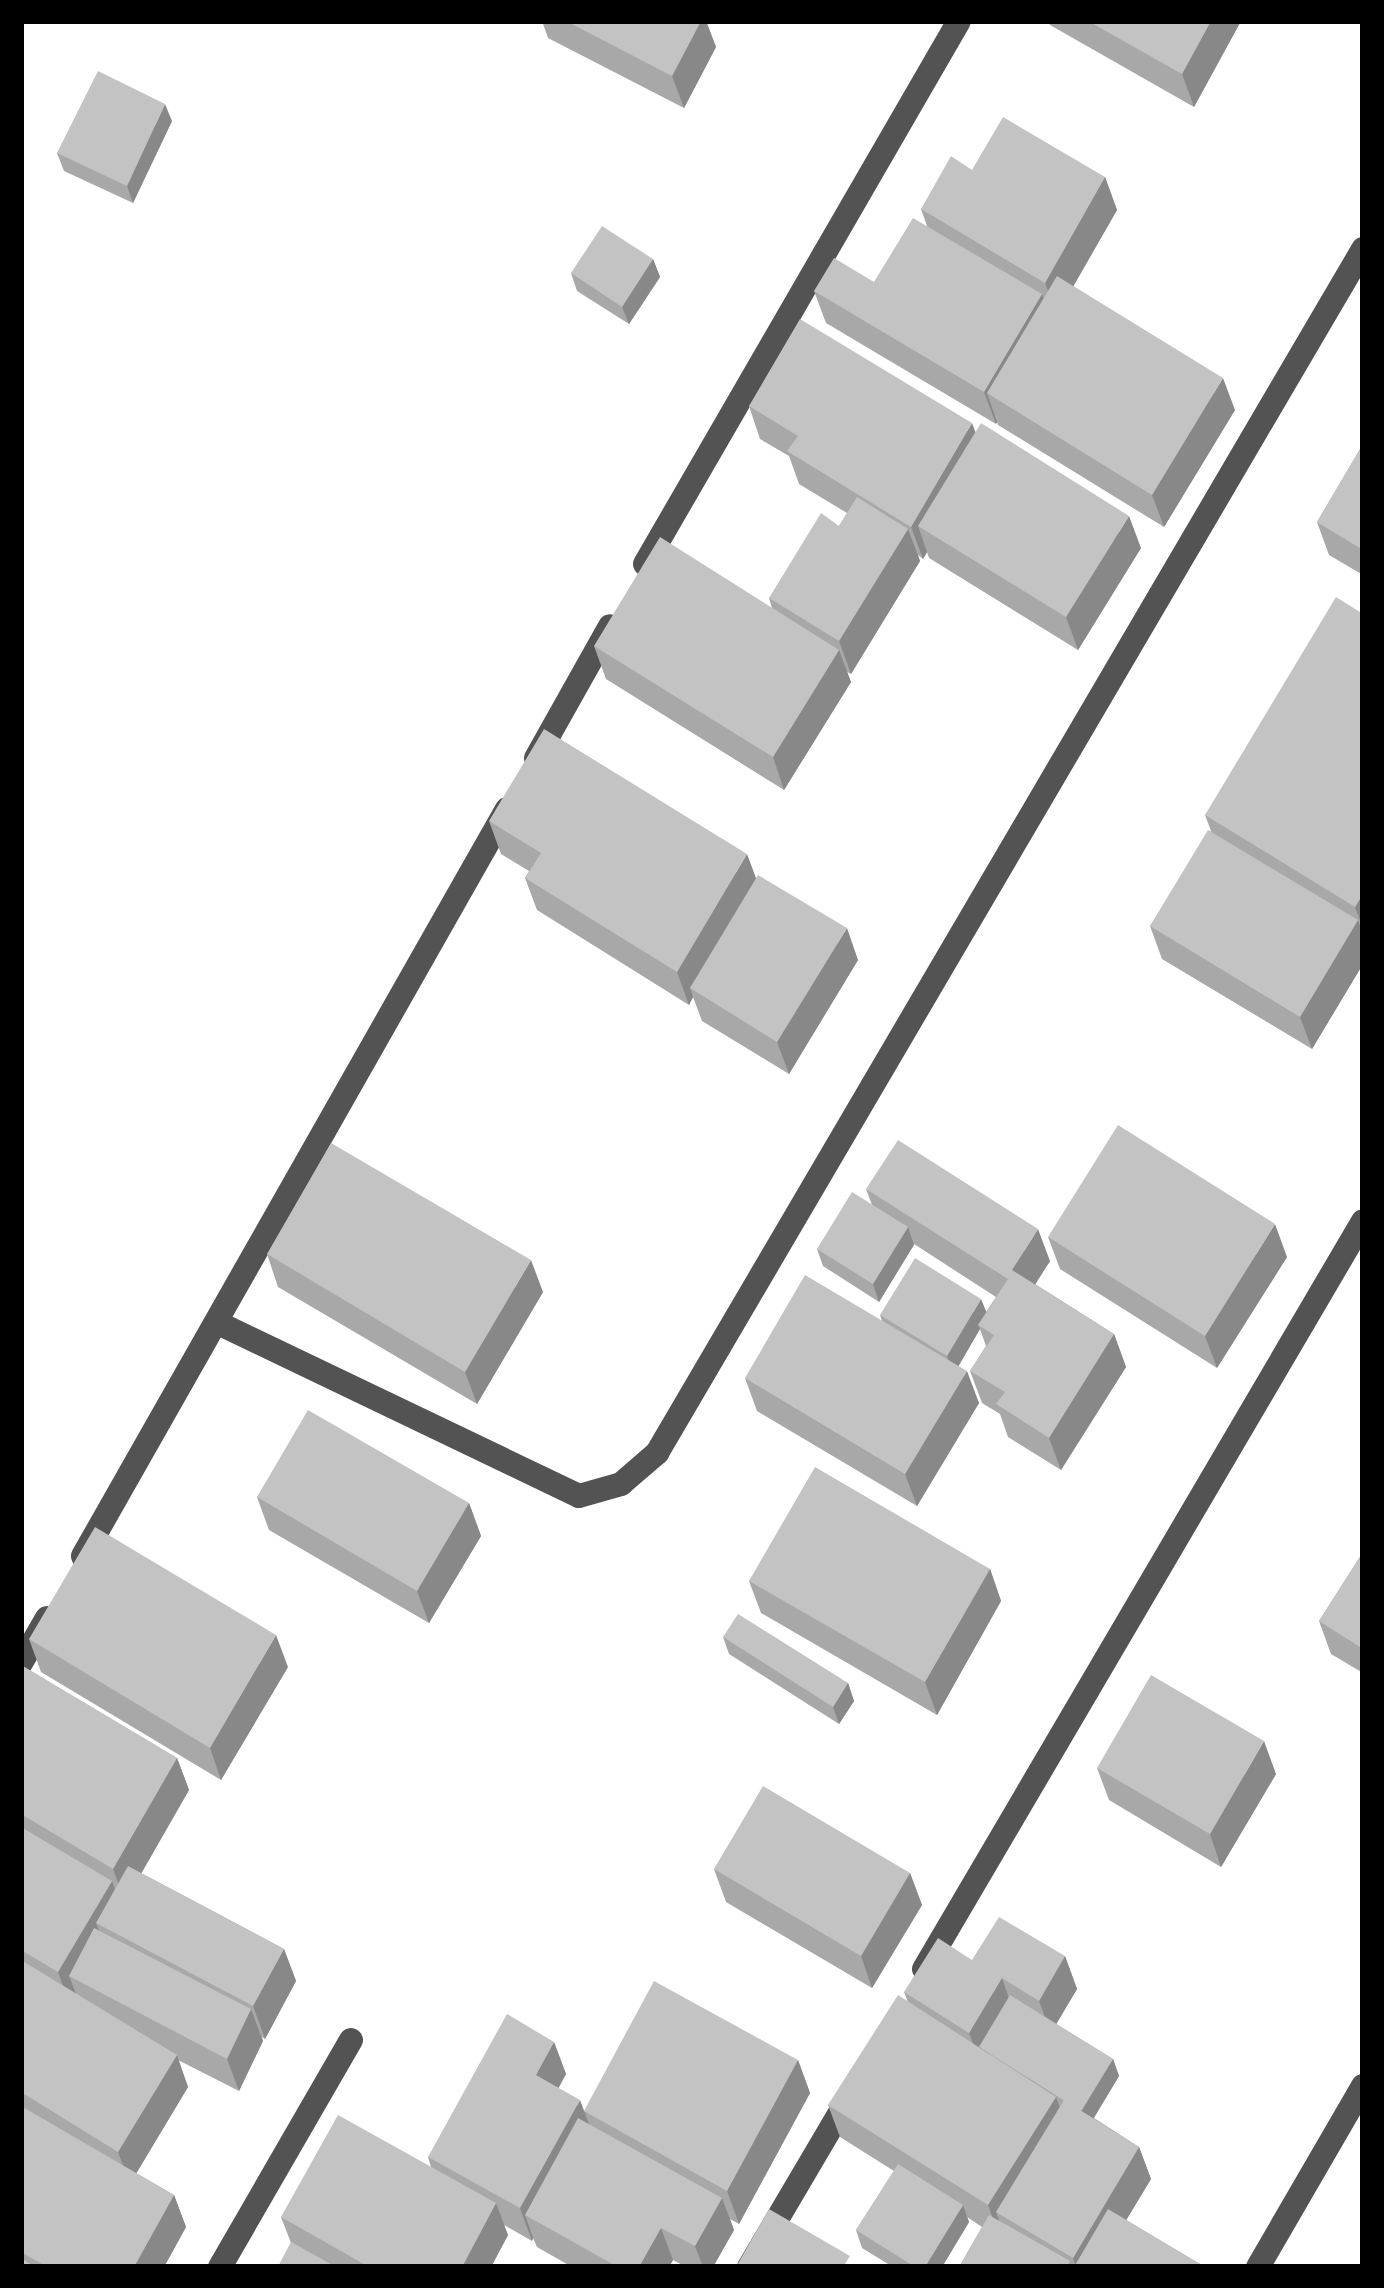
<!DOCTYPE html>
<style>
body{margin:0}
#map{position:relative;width:1384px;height:2288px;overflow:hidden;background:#fff;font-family:Helvetica,sans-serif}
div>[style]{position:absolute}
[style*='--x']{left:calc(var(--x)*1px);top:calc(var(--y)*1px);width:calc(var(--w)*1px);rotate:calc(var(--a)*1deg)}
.minor>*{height:24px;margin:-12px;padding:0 12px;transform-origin:12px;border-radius:12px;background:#535353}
.tertiary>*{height:24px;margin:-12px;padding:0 12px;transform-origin:12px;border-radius:12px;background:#535353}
.wall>*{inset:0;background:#a8a8a8}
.shaded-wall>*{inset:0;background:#888}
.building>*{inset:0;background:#c3c3c3}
span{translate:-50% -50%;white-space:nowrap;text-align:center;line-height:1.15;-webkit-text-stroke:9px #fff;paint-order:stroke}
.frame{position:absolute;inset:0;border:24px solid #000;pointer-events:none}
</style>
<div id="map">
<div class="minor">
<div style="--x:218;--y:1323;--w:400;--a:25.6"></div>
<div style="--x:579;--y:1496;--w:44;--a:-15.9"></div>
<div style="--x:621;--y:1484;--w:48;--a:-40.7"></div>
<div style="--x:657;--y:1453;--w:1396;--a:-59.61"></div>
<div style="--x:924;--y:1969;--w:867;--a:-59.59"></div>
<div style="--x:220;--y:2267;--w:262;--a:-60"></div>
<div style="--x:749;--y:2267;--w:197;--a:-59.5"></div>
<div style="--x:1258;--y:2267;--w:209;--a:-59.9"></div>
</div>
<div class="tertiary">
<div style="--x:645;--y:564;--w:627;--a:-59.96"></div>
<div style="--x:536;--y:758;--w:151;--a:-60.7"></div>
<div style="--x:83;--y:1556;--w:859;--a:-60.42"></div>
<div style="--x:21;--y:1663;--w:52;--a:-60"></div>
</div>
<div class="wall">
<div style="clip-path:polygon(542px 21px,706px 21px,716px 47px,684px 108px,548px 38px)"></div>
<div style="clip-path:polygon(1049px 21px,1241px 21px,1194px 107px,1050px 25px)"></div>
<div style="clip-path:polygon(172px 121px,133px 203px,64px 171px,57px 153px)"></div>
<div style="clip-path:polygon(972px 170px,1105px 177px,1117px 210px,1073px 286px,1235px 410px,1164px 527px,998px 425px,997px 422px,996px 424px,826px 323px,814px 291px,874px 282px,927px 226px,921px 209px)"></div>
<div style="clip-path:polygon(653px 259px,660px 277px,629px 324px,577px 291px,571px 273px)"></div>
<div style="clip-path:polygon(749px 406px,976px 432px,1141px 548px,1078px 650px,929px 558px,927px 552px,923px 559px,918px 555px,920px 561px,851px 674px,847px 672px,851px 682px,784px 790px,606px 679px,594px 646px,772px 608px,769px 598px,839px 526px,847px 513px,799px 484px,789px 456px,760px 439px)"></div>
<div style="clip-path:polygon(1363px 444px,1363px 575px,1329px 555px,1317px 522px)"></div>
<div style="clip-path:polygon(1363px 614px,1363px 964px,1312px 1049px,1162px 959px,1150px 926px,1211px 831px,1205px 815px)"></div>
<div style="clip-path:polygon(489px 821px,756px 878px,858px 960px,789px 1074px,702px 1021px,693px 997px,689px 1005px,537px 910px,525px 878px,529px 871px,501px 854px)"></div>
<div style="clip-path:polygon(866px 1189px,1050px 1261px,1035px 1284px,1114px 1334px,1126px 1367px,1061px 1470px,1008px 1437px,1000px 1414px,982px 1403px,970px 1371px,986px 1346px,980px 1329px,958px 1366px,979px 1403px,917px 1506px,757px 1411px,745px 1378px,882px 1321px,880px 1315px,986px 1312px,996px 1297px,914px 1244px,879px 1302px,823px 1266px,817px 1249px,872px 1205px)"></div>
<div style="clip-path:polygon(1048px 1237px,1287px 1257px,1217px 1368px,1060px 1269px)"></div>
<div style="clip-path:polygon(267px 1254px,543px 1292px,477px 1404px,278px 1287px)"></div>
<div style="clip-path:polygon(257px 1497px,469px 1503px,481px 1536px,429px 1623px,269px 1530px)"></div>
<div style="clip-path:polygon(1363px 1552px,1363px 1673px,1331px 1654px,1319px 1621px)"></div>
<div style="clip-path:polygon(990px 1569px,1001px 1601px,937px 1715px,761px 1613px,749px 1581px)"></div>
<div style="clip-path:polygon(723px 1637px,848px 1683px,854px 1701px,839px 1724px,729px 1654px)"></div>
<div style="clip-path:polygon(29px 1639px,288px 1667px,221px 1780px,41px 1672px)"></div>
<div style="clip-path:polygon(21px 1665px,177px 1758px,189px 1790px,141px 1873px,284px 1949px,296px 1981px,265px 2039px,262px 2037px,263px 2041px,239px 2091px,178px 2060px,188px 2087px,136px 2173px,174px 2195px,186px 2227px,164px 2267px,21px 2267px)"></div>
<div style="clip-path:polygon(1097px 1768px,1276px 1774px,1221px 1867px,1109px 1800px)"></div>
<div style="clip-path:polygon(714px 1869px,910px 1873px,922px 1905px,872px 1988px,726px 1902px)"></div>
<div style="clip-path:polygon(1065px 1956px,1077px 1989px,1056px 2024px,1113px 2059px,1119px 2076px,1094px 2118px,1139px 2147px,1151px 2179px,1126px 2220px,1200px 2264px,1201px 2267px,959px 2267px,982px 2227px,967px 2217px,969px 2222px,942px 2267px,893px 2267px,862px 2248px,856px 2230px,894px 2171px,840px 2137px,828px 2105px,908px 2002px,904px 1992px,972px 1960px)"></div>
<div style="clip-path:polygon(554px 2042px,566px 2074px,558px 2088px,584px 2111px,798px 2060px,810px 2093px,739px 2224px,730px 2219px,734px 2230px,713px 2267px,686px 2267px,673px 2260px,669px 2267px,572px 2267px,537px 2247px,533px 2238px,532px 2241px,504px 2225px,508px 2235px,491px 2267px,278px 2267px,291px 2243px,281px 2217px,431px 2167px,428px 2157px)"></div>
</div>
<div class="shaded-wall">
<div style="clip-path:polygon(701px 21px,706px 21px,716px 47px,684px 108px,672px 76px)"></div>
<div style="clip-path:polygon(1211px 21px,1241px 21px,1194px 107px,1182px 74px)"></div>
<div style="clip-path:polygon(165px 104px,172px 121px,133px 203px,127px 186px)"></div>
<div style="clip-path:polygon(1105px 177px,1117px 210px,1057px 315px,1045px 283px)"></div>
<div style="clip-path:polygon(653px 259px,660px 277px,629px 324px,622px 307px)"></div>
<div style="clip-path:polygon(1042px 294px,1054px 326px,987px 393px,997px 422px,996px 424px,984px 392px)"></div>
<div style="clip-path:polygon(1223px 378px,1235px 410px,1164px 527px,1152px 495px)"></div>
<div style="clip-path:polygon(972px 423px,984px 455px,918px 526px,927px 552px,923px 559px,911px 527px)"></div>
<div style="clip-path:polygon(1129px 516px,1141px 548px,1078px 650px,1066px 617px)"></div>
<div style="clip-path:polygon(908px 529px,920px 561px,851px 674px,839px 641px)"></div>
<div style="clip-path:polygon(839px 650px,851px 682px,784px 790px,773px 757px)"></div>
<div style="clip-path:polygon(747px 854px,759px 886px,690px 988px,693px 997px,689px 1005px,677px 972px)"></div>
<div style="clip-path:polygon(1363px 894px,1363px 928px,1355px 907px)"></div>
<div style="clip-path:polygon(1358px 920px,1363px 935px,1363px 964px,1312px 1049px,1300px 1017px)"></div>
<div style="clip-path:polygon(847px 928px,858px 960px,789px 1074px,777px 1042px)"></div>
<div style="clip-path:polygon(1275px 1224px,1287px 1257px,1217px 1368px,1205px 1336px)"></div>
<div style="clip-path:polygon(908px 1227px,914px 1245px,879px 1302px,873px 1284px)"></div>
<div style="clip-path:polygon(1038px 1229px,1050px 1261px,1024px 1302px,1012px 1270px)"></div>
<div style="clip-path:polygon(531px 1260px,543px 1292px,477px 1404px,465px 1372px)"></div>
<div style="clip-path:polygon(981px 1299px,988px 1316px,978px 1325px,980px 1329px,954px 1374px,947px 1356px)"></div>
<div style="clip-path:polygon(1114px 1334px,1126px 1367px,1061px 1470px,1049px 1438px)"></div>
<div style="clip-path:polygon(967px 1371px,979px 1403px,917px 1506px,905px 1474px)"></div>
<div style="clip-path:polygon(469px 1503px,481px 1536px,429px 1623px,417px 1591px)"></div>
<div style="clip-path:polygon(990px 1569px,1001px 1601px,937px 1715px,925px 1682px)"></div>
<div style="clip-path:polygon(276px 1635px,288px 1667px,221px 1780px,210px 1748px)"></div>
<div style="clip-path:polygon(848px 1683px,854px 1701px,839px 1724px,833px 1707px)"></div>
<div style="clip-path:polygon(1264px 1741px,1276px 1774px,1221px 1867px,1210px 1834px)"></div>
<div style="clip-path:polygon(177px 1758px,189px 1790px,125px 1902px,113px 1869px)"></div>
<div style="clip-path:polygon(910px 1873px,922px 1905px,872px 1988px,861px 1956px)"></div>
<div style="clip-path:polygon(112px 1881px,124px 1914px,96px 1923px,105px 1946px,69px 1976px,76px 1994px,70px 2005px,58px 1972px)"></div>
<div style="clip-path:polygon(284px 1949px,296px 1981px,265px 2039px,253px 2006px)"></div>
<div style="clip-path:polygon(1065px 1956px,1077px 1989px,1051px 2033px,1039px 2001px)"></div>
<div style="clip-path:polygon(1002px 1978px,1013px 2010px,981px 2065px,969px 2033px)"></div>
<div style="clip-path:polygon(251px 2009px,263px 2041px,239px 2091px,227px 2059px)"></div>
<div style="clip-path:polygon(554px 2042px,566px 2074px,548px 2108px,536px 2075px)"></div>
<div style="clip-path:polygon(177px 2055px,188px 2087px,130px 2184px,118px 2152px)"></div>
<div style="clip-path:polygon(1113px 2059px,1119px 2076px,1087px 2129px,1081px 2112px)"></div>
<div style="clip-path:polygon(798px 2060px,810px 2093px,739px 2224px,727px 2191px)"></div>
<div style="clip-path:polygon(1056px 2097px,1068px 2129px,996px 2212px,1003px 2232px,1000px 2238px,988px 2205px)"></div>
<div style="clip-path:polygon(580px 2100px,592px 2132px,525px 2215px,533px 2238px,532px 2241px,520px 2208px)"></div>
<div style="clip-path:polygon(1139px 2147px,1151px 2179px,1098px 2267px,1076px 2267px,1073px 2258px)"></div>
<div style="clip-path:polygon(174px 2195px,186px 2227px,164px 2267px,134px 2267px)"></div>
<div style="clip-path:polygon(722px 2198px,734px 2230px,713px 2267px,703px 2267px,695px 2246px)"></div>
<div style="clip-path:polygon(496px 2203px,508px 2235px,491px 2267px,462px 2267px)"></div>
<div style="clip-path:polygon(963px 2205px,969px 2222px,942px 2267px,925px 2267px)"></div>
<div style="clip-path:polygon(661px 2228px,673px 2260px,669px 2267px,639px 2267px)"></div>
</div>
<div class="building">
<div style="clip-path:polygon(566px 21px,701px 21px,672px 76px)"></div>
<div style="clip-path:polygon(1088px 21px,1211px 21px,1182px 74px)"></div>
<div style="clip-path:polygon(98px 71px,165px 104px,127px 186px,57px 153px)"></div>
<div style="clip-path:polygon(1003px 117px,1105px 177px,1045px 283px,921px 209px,951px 156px,972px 170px)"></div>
<div style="clip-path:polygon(913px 218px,1042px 294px,984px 392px,814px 291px,834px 258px,874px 282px)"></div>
<div style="clip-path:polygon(602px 226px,653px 259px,622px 307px,571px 273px)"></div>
<div style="clip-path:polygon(1057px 276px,1223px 378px,1152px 495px,987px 393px)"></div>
<div style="clip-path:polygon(800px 319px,972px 423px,911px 527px,787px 451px,798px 436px,749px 406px)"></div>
<div style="clip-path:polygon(981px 423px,1129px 516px,1066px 617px,918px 526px)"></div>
<div style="clip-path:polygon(1363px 444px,1363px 550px,1317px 522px)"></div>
<div style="clip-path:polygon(857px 497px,908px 529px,839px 641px,769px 598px,821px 513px,839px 526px)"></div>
<div style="clip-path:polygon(660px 537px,839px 650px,773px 757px,594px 646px)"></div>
<div style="clip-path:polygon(1336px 597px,1363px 614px,1363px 894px,1355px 907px,1205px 815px)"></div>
<div style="clip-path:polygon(544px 729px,747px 854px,677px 972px,525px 878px,541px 853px,489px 821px)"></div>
<div style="clip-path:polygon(1208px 830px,1358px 920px,1300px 1017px,1150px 926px)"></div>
<div style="clip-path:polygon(758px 875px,847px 928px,777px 1042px,690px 988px)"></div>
<div style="clip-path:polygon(1118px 1125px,1275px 1224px,1205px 1336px,1048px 1237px)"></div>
<div style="clip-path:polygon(898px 1140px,1038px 1229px,1012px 1270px,1114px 1334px,1049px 1438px,996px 1404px,1005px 1392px,970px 1371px,994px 1335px,978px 1325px,1008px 1279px,866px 1189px)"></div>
<div style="clip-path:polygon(331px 1143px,531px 1260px,465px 1372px,267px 1254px)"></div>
<div style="clip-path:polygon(852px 1192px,908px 1227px,873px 1284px,817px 1249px)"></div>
<div style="clip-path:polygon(915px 1258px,981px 1299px,947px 1356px,880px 1315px)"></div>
<div style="clip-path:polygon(805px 1275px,967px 1371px,905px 1474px,745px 1378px)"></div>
<div style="clip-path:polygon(308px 1410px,469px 1503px,417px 1591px,257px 1497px)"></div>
<div style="clip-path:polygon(815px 1467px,990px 1569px,925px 1682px,749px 1581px)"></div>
<div style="clip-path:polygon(95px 1527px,276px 1635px,210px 1748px,29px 1639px)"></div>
<div style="clip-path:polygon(1363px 1552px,1363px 1649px,1319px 1621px)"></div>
<div style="clip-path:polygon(738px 1614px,848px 1683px,833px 1707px,723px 1637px)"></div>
<div style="clip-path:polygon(21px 1665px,177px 1758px,113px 1869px,21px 1814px)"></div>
<div style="clip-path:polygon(1151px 1675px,1264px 1741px,1210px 1834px,1097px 1768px)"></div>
<div style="clip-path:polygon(763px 1786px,910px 1873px,861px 1956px,714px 1869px)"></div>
<div style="clip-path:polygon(21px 1827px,112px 1881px,58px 1972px,21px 1950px)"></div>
<div style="clip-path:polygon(128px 1866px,284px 1949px,253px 2006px,96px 1923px)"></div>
<div style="clip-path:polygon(999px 1917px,1065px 1956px,1039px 2001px,1002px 1978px,969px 2033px,904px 1992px,938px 1938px,972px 1960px)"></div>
<div style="clip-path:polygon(94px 1928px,251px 2009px,227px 2059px,69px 1976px)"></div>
<div style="clip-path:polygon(21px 1960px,177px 2055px,118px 2152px,21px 2092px)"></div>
<div style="clip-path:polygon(654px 1981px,798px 2060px,727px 2191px,584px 2111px)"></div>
<div style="clip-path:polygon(898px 1995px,1056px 2097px,988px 2205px,828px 2105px)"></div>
<div style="clip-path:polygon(1010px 1995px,1113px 2059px,1081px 2111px,979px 2047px)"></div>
<div style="clip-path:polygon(507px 2014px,554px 2042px,536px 2075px,580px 2100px,520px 2208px,428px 2157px)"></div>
<div style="clip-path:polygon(1064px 2100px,1139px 2147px,1073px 2258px,996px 2212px)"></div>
<div style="clip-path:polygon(21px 2106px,174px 2195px,134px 2267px,47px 2267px,21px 2252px)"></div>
<div style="clip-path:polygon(338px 2115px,496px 2203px,462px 2267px,369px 2267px,281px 2217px)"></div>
<div style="clip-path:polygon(578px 2118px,722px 2198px,695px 2246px,661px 2228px,639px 2267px,618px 2267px,525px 2215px)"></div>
<div style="clip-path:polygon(898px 2164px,963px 2205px,925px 2267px,915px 2267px,856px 2230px)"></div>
<div style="clip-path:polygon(769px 2209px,850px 2256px,843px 2267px,736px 2267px)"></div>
<div style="clip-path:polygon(1108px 2209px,1200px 2264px,1198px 2267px,1074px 2267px)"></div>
<div style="clip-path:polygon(989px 2215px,1070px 2261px,1067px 2267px,959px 2267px)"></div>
<div style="clip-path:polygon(291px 2242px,336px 2267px,278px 2267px)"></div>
<div style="clip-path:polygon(21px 2258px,35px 2267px,21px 2267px)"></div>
</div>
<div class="frame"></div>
</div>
